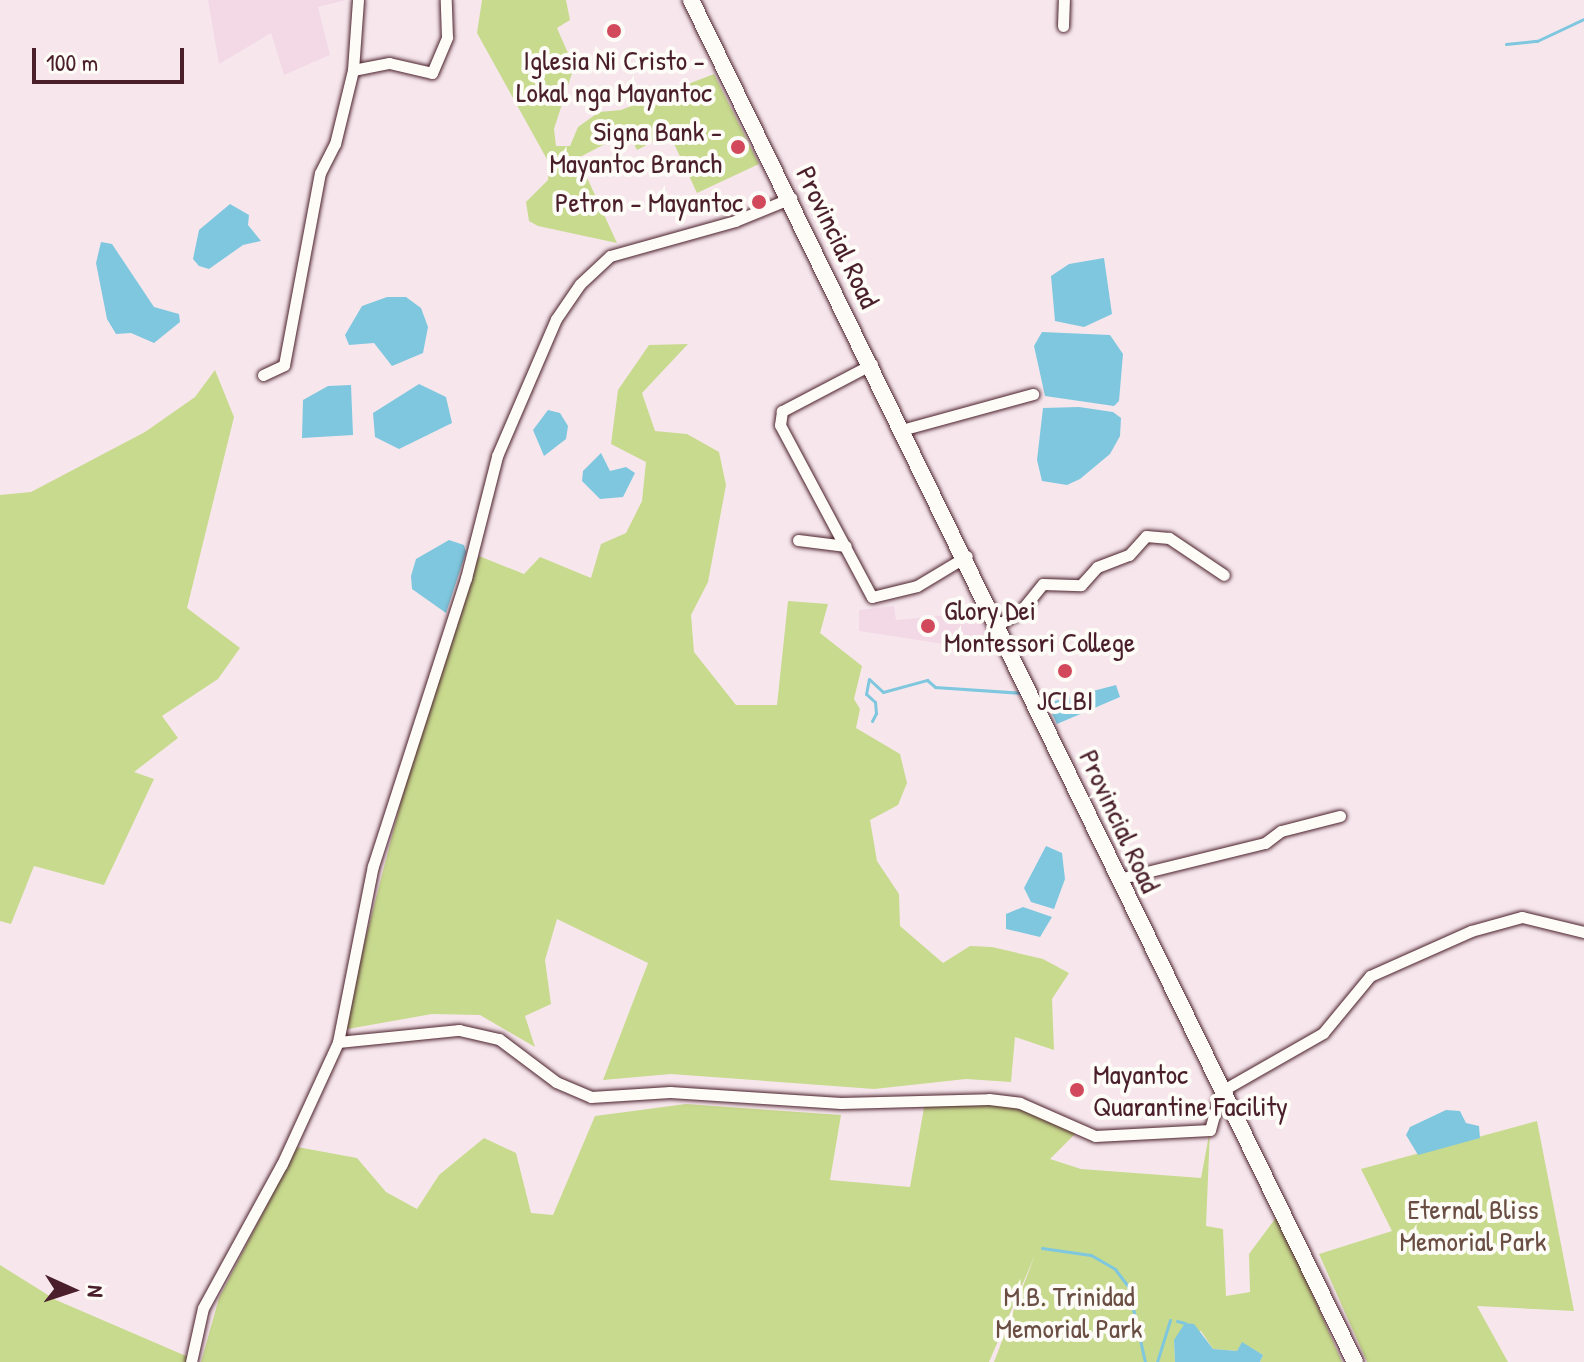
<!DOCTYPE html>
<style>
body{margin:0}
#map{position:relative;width:1584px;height:1362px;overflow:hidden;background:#f7e7ed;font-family:"Patrick Hand",sans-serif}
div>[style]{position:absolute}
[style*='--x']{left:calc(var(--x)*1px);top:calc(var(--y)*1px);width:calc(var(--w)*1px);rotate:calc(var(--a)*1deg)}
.built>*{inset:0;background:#f3d9e6}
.green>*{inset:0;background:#c8da8e}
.water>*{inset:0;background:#7ec7de}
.stream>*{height:3px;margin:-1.5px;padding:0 1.5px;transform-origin:1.5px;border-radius:1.5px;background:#7ec7de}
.roads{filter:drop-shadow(0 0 2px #4a1f2b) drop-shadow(0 0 2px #4a1f2b)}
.minor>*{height:11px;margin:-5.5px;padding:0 5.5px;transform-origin:5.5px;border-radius:5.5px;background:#fdfcf7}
.secondary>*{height:16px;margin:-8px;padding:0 8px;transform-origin:8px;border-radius:8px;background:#fdfcf7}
.dots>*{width:22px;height:22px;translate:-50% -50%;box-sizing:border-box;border:4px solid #fdfcf7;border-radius:50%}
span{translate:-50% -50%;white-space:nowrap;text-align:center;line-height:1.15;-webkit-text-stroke:8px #fdfcf7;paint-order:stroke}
.poi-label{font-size:28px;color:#4a1f2b}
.right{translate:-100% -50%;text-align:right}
.left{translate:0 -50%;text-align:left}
.street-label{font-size:28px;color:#4a1f2b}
.park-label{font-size:28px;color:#6a4e44}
.north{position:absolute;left:32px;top:1250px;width:80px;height:80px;-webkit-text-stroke:6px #fdfcf7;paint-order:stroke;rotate:93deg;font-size:22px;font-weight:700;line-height:32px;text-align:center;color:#4a1f2b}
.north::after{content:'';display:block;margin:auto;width:28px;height:36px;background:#4a1f2b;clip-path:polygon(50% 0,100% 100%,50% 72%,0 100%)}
.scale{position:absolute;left:32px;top:48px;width:152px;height:36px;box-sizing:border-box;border:4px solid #4a1f2b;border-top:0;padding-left:10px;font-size:24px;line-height:28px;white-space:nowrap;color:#4a1f2b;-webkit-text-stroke:6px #fdfcf7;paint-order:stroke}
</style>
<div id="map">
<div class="built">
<div style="clip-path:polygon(208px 0,346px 0,318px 7px,330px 55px,284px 75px,271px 33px,219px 64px)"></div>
<div style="clip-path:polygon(894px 606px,896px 620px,990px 611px,1009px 654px,859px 631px,859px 610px)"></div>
</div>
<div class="green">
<div style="clip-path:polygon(482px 0,566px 0,570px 20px,557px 28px,574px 67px,554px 129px,556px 146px,570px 146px,578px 127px,599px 112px,621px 110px,714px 74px,759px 164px,697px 193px,669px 133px,637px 150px,628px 132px,578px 158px,617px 243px,538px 226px,529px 221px,526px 202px,548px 180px,549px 163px,477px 33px)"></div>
<div style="clip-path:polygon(688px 344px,642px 393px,655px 431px,687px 434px,719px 452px,726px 485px,708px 582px,691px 615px,694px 652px,736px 705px,777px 705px,788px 601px,828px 604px,820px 633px,862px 666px,854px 699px,860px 709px,856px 728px,900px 754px,907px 783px,898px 805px,870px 820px,877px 861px,899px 894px,900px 926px,943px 963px,970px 946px,992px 947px,1043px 959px,1069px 973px,1052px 999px,1054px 1050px,1015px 1037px,1011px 1082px,966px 1079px,874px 1089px,671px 1074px,603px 1080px,648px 963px,557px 919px,545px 960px,551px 1004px,525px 1016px,535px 1047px,480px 1015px,432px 1014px,342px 1030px,426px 704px,479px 556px,524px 574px,540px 557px,591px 578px,601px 544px,626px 533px,642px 501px,646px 462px,611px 444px,618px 390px,649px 345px)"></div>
<div style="clip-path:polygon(215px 370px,234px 417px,187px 608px,240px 648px,218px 679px,162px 716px,178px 738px,134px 772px,154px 779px,104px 885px,34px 866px,11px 924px,0 921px,0 495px,31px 492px,145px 432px,195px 397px)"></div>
<div style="clip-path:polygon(982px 1098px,1015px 1102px,1077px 1132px,1050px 1159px,1081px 1169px,1201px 1178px,1210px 1130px,1206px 1226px,1223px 1229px,1226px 1296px,1250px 1292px,1249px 1254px,1278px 1215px,1342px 1362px,1260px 1362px,1263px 1355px,1242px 1343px,1237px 1351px,1213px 1349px,1201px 1331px,1174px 1340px,1175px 1362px,994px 1362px,1035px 1255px,989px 1362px,201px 1362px,219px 1298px,297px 1147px,357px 1158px,386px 1192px,417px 1209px,439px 1175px,484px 1138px,516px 1153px,531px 1213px,553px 1215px,595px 1116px,686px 1104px,841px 1115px,830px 1180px,910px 1187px,925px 1102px,977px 1106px)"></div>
<div style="clip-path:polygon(1537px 1121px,1574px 1311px,1477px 1306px,1508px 1362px,1367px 1362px,1319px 1254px,1392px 1231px,1361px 1169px)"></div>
<div style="clip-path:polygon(0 1265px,56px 1300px,186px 1356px,195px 1353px,191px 1362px,0 1362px)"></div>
</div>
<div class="water">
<div style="clip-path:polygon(230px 204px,249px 215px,248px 225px,261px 241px,243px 245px,209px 269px,199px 266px,193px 259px,199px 230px)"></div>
<div style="clip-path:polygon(101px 242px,112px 244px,154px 307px,179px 314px,180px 322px,154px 343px,131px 333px,116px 334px,107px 319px,96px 263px)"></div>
<div style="clip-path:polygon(1104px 258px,1112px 314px,1084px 327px,1055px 321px,1051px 276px,1069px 264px)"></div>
<div style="clip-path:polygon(387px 297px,406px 297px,421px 308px,428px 327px,423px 353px,392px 366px,374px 343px,349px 345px,345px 335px,362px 306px)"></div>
<div style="clip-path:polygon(1042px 332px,1110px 335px,1123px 354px,1119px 401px,1114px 406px,1045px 396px,1034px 346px)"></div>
<div style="clip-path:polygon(419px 384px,446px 397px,452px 423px,399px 449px,375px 437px,373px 413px)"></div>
<div style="clip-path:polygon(351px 385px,353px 435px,302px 438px,303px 400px,328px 386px)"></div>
<div style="clip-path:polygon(1079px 407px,1113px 412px,1121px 418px,1120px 436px,1110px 454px,1080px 479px,1067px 485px,1042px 481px,1037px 460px,1043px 408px)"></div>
<div style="clip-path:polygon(548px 410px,560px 413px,568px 426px,566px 439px,544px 456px,533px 430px)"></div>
<div style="clip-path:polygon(601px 453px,610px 471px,626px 467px,635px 473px,623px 497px,600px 499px,582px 481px,583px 471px)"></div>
<div style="clip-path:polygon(449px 540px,464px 545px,466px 552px,446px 613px,412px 589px,411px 576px,416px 559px)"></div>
<div style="clip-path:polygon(1116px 685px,1120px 697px,1057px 724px,1047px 703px)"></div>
<div style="clip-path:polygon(1046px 846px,1062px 853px,1065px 879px,1054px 909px,1031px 902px,1024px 888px)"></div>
<div style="clip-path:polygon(1023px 907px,1052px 917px,1040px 937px,1006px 929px,1006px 914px)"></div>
<div style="clip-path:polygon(1446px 1110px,1460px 1111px,1466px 1123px,1479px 1126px,1480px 1138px,1418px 1155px,1406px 1135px,1410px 1127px)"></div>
<div style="clip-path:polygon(1185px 1323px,1194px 1324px,1213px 1349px,1237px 1351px,1242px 1342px,1263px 1355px,1260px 1362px,1175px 1362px,1174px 1340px)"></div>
</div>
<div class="stream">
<div style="--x:1506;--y:44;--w:31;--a:-6"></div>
<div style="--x:1537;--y:41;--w:52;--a:-25.1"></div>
<div style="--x:872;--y:721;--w:9;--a:-63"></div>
<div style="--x:876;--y:713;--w:11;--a:-95"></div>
<div style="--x:875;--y:702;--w:12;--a:-138"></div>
<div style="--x:866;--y:694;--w:15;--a:-79"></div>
<div style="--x:869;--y:679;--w:19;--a:43"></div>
<div style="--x:883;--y:692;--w:46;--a:-15.3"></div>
<div style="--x:927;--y:680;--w:11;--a:41"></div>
<div style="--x:935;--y:687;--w:87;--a:3.9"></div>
<div style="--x:1042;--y:1248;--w:49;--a:8.1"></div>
<div style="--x:1091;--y:1255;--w:28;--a:30"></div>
<div style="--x:1115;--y:1269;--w:21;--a:53"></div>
<div style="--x:1128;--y:1286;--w:78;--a:77.4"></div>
<div style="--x:1177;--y:1321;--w:8;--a:14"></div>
<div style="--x:1157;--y:1362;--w:44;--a:-72.8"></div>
</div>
<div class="roads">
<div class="minor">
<div style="--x:1063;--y:26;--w:26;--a:-88"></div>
<div style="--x:353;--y:70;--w:37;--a:-11"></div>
<div style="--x:389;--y:63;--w:44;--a:13.1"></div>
<div style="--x:432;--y:73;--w:39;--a:-67"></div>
<div style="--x:447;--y:37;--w:37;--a:-92"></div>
<div style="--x:872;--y:364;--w:102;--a:152.4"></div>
<div style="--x:782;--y:411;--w:14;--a:98"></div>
<div style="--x:780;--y:425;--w:195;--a:61.9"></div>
<div style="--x:872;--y:597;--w:46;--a:-13.7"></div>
<div style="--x:917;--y:586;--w:58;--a:-31"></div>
<div style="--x:263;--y:375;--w:23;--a:-25"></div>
<div style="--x:284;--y:365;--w:195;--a:-79.4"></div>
<div style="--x:320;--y:173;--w:33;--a:-63"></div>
<div style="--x:335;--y:144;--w:76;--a:-76.3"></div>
<div style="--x:353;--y:70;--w:70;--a:-85.9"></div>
<div style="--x:905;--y:429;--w:133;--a:-15.3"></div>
<div style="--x:798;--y:540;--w:48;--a:7.1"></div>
<div style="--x:999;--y:624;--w:24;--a:-30"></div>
<div style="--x:1020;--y:612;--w:36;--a:-51"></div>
<div style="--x:1043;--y:584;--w:38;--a:2"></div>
<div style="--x:1081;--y:585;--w:24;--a:-48"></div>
<div style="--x:1097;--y:567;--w:34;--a:-21"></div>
<div style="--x:1129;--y:555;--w:25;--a:-48"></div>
<div style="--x:1146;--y:536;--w:23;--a:5"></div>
<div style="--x:1169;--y:538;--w:66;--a:33.9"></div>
<div style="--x:1118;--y:879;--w:151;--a:-13.8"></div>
<div style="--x:1265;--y:843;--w:20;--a:-37"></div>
<div style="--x:1281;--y:831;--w:61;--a:-14.3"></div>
<div style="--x:338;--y:1042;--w:122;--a:-5.7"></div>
<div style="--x:459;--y:1030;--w:41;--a:12.7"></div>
<div style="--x:499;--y:1039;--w:71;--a:37"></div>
<div style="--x:556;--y:1082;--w:38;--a:23"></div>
<div style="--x:591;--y:1097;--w:79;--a:-3.6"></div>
<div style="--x:670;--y:1092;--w:171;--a:3.7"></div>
<div style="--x:841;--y:1103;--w:148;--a:-1.5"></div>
<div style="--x:989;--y:1099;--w:31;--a:7"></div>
<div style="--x:1020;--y:1103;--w:82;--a:23.7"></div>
<div style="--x:1095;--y:1136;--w:115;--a:-3"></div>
<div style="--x:1210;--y:1130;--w:46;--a:-74.7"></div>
<div style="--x:1225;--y:1089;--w:113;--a:-29.7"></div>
<div style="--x:1323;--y:1033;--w:74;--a:-50.5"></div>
<div style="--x:1370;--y:976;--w:111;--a:-24"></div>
<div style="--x:1471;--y:931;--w:53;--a:-15.4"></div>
<div style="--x:1522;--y:917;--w:64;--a:13.6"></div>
<div style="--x:191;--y:1362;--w:55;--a:-77.5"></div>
<div style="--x:203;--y:1308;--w:164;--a:-61.3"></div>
<div style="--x:282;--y:1164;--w:134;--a:-65.3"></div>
<div style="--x:338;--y:1042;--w:179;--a:-78.8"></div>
<div style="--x:373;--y:866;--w:303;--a:-72.1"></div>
<div style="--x:466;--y:578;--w:126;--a:-75.7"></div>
<div style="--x:497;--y:456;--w:149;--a:-66.7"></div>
<div style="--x:556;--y:319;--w:42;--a:-55.6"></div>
<div style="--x:580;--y:284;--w:41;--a:-43"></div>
<div style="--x:610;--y:256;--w:130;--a:-15.6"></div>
<div style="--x:735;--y:221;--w:61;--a:-22.3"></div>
</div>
<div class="secondary">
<div style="--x:691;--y:0;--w:1515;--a:64.01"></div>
</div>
</div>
<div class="dots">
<div style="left:614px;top:31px;background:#d1495b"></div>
<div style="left:738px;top:147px;background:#d1495b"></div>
<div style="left:759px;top:202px;background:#d1495b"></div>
<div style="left:928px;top:626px;background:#d1495b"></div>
<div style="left:1065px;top:671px;background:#d1495b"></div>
<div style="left:1077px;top:1090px;background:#d1495b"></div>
</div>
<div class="poi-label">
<span style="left:614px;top:76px">Iglesia Ni Cristo -<br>Lokal nga Mayantoc</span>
<span class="right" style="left:722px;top:147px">Signa Bank -<br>Mayantoc Branch</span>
<span class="right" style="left:743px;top:202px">Petron - Mayantoc</span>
<span class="left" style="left:944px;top:626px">Glory Dei<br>Montessori College</span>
<span style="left:1065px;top:700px">JCLBI</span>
<span class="left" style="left:1093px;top:1090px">Mayantoc<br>Quarantine Facility</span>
</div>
<div class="street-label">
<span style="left:838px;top:237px;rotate:64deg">Provincial Road</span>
<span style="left:1120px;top:821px;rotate:65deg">Provincial Road</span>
</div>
<div class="park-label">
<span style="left:1473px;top:1225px">Eternal Bliss<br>Memorial Park</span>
<span style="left:1069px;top:1312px">M.B. Trinidad<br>Memorial Park</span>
</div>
<div class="north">N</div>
<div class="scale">100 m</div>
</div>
